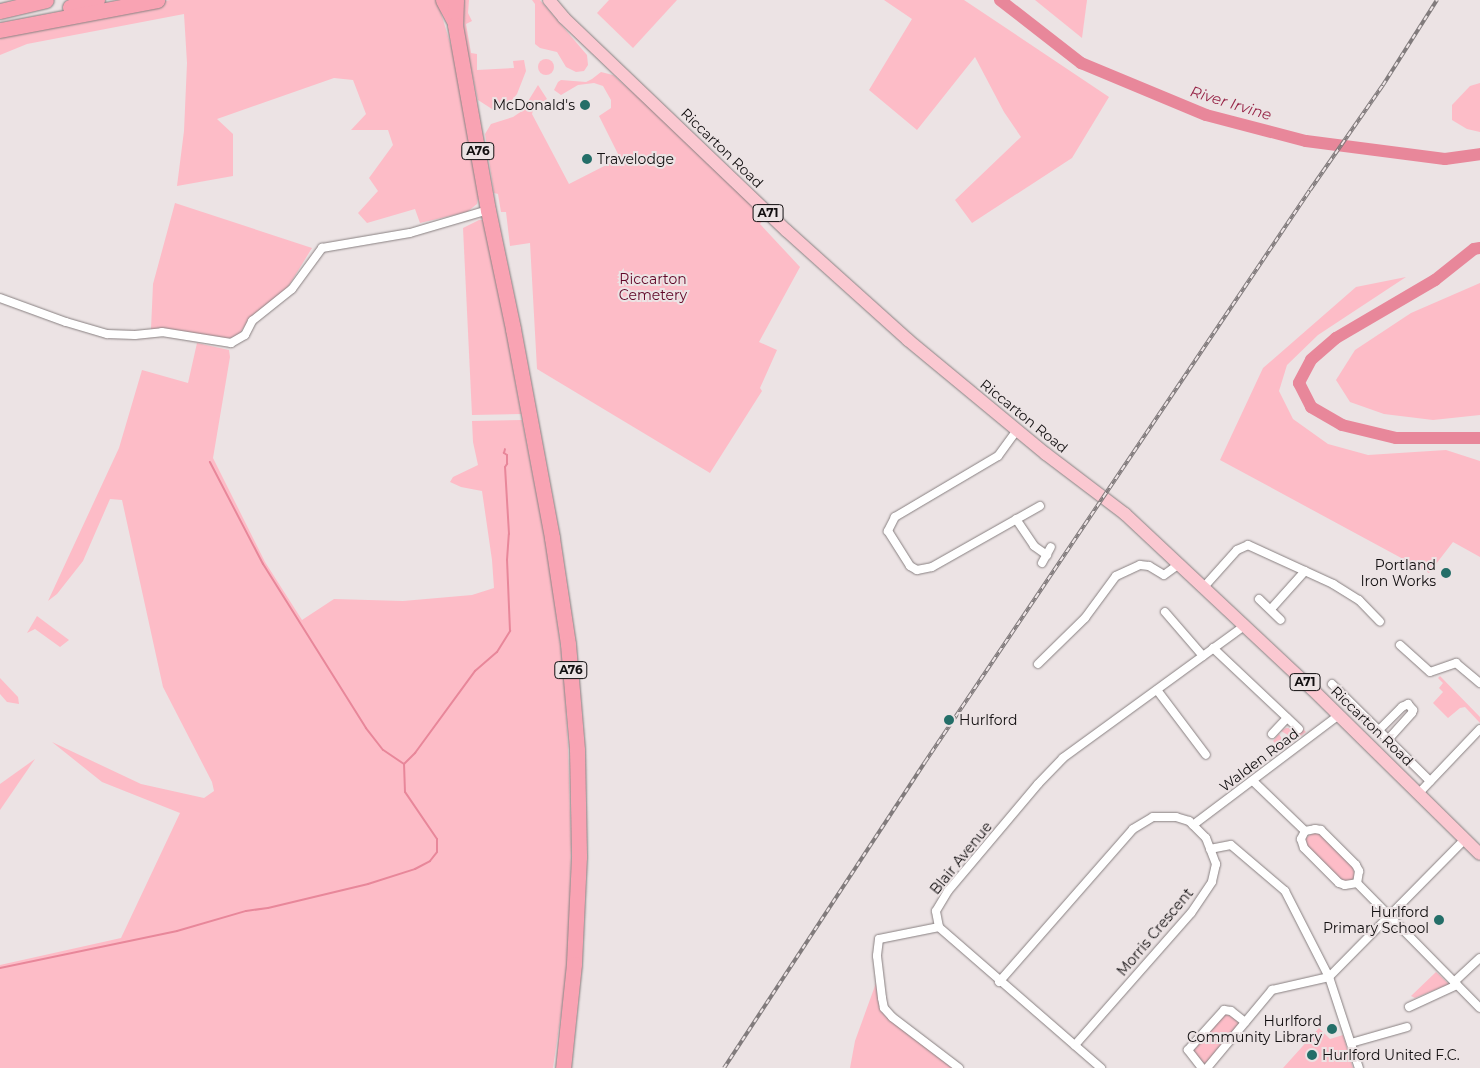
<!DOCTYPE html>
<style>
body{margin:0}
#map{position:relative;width:1480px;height:1068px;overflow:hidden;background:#ece3e4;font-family:Montserrat,sans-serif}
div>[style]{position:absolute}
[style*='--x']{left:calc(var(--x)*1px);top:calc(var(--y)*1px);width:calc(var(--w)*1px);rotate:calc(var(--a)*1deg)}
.green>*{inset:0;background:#fdbcc7}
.round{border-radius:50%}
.stream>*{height:2px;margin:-1px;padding:0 1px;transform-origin:1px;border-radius:1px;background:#e8879a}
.river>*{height:12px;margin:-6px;padding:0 6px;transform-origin:6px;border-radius:6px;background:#e8879a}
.roads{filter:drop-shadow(0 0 1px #888081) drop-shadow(0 0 1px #888081)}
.street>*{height:8px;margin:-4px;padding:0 4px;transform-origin:4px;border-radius:4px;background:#fff}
.primary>*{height:12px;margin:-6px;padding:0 6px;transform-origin:6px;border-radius:6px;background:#fbc8d1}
.highway>*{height:15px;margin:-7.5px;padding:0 7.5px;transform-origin:7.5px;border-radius:7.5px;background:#f9a3b3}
.rail>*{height:4px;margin-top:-2px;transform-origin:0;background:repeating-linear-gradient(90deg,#ece3e4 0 5.5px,#817b7c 0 11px);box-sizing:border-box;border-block:1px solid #817b7c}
.dots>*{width:14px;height:14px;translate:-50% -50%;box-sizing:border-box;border:2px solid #ece3e4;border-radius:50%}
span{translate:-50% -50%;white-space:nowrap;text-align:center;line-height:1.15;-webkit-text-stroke:4px #ece3e4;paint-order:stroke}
.shield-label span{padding:1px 4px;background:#ece3e4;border:1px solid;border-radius:4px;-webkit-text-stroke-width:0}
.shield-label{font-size:12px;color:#120f10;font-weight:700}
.poi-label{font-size:14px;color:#120f10}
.right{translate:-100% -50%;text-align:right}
.left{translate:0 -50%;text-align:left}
.street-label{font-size:14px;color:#120f10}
.park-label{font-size:14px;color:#600627}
.water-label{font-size:15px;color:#972547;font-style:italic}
</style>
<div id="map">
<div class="green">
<div style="clip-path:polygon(170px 0,437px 0,458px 69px,479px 193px,477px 204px,467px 212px,420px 223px,415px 209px,367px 223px,358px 213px,378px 191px,369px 178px,393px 145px,388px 130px,351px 130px,366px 114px,353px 80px,334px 78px,217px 119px,233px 134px,233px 176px,177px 186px,184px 131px,187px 63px,184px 14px,27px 44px,0 55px,0 38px,119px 9px)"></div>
<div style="clip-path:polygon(462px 0,469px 0,468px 13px,472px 21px,466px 24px,471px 53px,477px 54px,477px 70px,514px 68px,513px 61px,524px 60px,526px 71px,517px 94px,506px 107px,492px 109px,478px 100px,465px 41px)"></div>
<div style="clip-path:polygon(532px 0,540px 0,587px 55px,588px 65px,584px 71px,576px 72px,566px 67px,557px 52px,540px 48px,535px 44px,535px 4px)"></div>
<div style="clip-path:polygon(609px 0,677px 0,633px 48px,597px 13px)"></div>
<div style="clip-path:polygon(884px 0,964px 0,1109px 97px,1072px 158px,972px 223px,955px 200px,1021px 137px,1004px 112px,975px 57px,917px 130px,869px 90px,912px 19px)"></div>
<div style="clip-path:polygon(1035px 0,1087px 0,1082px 38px)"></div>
<div class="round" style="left:538px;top:59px;width:16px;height:16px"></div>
<div style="clip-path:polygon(601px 72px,613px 75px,657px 114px,765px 217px,760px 224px,800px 267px,759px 342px,777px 350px,760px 388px,762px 391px,710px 473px,537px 369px,530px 243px,510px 246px,506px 212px,501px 212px,498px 194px,494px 193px,485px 134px,491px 124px,513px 117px,522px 111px,538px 85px,547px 99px,534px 107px,532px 114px,569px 184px,620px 158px,599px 116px,611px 108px,611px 100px,603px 86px,594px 83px,578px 85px,561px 95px,554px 90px,558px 82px,561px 80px,586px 82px,592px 79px)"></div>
<div style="clip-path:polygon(1480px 83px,1480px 132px,1467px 129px,1452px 120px,1452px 105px,1470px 86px)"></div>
<div style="clip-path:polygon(175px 203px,312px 248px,288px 287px,248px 321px,238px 336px,228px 339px,151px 329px,153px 284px)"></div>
<div style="clip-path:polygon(479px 220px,485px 220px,488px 227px,521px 414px,472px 415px,463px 228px)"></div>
<div style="clip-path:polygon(1406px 277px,1318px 335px,1287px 365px,1279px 391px,1293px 419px,1328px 444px,1368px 455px,1446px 450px,1480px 461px,1480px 557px,1453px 542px,1429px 573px,1220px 460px,1263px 368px,1356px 287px)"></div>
<div style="clip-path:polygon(1480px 283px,1480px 415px,1433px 420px,1384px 414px,1350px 402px,1336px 380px,1355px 350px,1411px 313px)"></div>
<div style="clip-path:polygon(197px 343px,229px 350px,230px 357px,213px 458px,265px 562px,302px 620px,334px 599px,403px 601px,472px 595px,494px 588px,492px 560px,482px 491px,461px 487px,450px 482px,453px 477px,478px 465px,473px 442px,472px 421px,522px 420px,548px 552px,564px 675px,568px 749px,571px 845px,569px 959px,553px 1068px,0 1068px,0 965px,121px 938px,180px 813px,102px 782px,52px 742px,141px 784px,204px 798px,214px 791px,212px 782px,163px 687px,122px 500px,110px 499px,83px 561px,57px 594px,48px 601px,119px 448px,142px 370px,188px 383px)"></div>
<div style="clip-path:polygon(37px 616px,69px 640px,60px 647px,35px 629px,27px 633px)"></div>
<div style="clip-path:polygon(1440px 676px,1480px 717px,1480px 723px,1465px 707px,1460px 708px,1448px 718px,1433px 703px,1443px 692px,1439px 688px,1443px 683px,1438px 678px)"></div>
<div style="clip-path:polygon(0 678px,18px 697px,19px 704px,7px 702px,0 694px)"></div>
<div style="clip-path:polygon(1286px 728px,1302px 728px,1306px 732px,1282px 750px,1273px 741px,1279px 734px,1284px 742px,1288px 741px,1288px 735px,1281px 731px)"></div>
<div style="clip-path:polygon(35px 759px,0 810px,0 784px)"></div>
<div style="clip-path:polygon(1314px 832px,1319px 833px,1352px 865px,1355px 876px,1351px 881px,1340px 881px,1307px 848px,1306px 838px)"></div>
<div style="clip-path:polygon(1436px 972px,1449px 984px,1444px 989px,1442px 987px,1415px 998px,1411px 996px)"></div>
<div style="clip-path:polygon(876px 983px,880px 1008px,886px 1017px,953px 1068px,850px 1068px,855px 1041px)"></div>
<div style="clip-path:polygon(1226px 1014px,1237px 1020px,1239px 1026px,1207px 1064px,1203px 1063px,1194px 1055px,1194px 1050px,1221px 1017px)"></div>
<div style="clip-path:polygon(1319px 1028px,1330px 1039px,1343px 1035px,1353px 1068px,1283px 1068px)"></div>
</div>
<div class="stream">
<div style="--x:404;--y:764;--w:16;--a:-45"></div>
<div style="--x:415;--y:753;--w:102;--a:-53.8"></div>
<div style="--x:475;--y:671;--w:29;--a:-41"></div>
<div style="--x:497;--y:652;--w:25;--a:-58"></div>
<div style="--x:510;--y:631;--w:71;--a:-92.4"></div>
<div style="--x:507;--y:560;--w:26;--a:-86"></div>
<div style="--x:509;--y:534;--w:67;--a:-93.4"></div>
<div style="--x:505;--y:467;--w:4;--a:-56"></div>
<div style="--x:507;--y:464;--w:9;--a:-90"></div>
<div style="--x:507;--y:455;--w:4;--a:-146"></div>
<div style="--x:504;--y:453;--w:4;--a:-76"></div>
<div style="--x:0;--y:968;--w:181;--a:-11.8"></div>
<div style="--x:177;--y:931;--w:72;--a:-16.2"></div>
<div style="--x:246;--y:911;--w:22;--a:-8"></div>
<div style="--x:268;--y:908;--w:103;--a:-13.5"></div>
<div style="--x:368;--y:884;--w:49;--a:-17.7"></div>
<div style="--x:415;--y:869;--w:17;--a:-28"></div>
<div style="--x:430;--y:861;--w:11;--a:-52"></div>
<div style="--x:437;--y:852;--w:13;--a:-90"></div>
<div style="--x:437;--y:839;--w:57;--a:-124.2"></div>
<div style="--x:405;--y:792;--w:28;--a:-92"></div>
<div style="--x:404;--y:764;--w:25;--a:-146"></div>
<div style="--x:383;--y:750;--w:28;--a:-128"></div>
<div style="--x:366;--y:728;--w:194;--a:-122.1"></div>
<div style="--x:263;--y:564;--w:115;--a:-117.5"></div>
</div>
<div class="river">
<div style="--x:1000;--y:0;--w:103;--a:37.9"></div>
<div style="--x:1081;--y:63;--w:135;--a:22.6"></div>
<div style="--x:1206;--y:115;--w:103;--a:14.6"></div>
<div style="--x:1306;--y:141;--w:140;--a:7.4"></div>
<div style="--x:1445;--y:159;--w:35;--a:-8"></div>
<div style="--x:1480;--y:248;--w:6;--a:171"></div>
<div style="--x:1474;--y:249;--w:50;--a:141.5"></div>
<div style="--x:1435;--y:280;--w:115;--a:149.6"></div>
<div style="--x:1336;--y:338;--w:33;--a:139"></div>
<div style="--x:1311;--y:360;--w:26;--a:118"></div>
<div style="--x:1299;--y:383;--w:27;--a:63"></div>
<div style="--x:1311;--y:407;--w:36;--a:30"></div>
<div style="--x:1342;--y:425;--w:56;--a:13.5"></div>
<div style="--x:1396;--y:438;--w:84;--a:0"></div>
</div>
<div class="roads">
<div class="street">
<div style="--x:0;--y:298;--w:70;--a:20"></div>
<div style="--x:66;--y:322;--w:43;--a:16.3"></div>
<div style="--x:107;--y:334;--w:28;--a:2"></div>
<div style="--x:135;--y:335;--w:27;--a:-6"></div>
<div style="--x:162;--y:332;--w:70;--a:9.1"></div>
<div style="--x:231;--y:343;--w:16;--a:-30"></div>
<div style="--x:245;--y:335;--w:16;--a:-63"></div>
<div style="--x:252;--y:321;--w:51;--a:-38.7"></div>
<div style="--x:292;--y:289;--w:51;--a:-53.8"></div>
<div style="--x:322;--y:248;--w:89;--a:-9.7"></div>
<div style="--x:410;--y:233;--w:81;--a:-16.4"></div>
<div style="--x:1017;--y:430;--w:32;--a:126"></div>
<div style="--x:998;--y:456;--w:120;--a:149.4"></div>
<div style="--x:895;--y:517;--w:16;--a:117"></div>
<div style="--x:888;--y:531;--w:41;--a:57.8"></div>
<div style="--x:910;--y:566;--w:8;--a:30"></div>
<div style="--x:917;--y:570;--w:15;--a:-11"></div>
<div style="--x:932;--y:567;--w:124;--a:-29.5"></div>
<div style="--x:1016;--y:519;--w:32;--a:56"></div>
<div style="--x:1034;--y:546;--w:16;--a:35"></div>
<div style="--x:1042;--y:563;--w:18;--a:-61"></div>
<div style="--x:1203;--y:588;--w:51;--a:-48.2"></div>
<div style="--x:1237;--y:550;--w:12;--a:-24"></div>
<div style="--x:1248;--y:545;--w:94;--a:24.6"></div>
<div style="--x:1333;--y:584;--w:31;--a:32"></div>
<div style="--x:1359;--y:600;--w:30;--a:46"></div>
<div style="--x:1259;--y:599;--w:30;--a:44"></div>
<div style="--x:1271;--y:609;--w:51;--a:-48.2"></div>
<div style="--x:1165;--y:612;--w:58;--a:49.2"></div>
<div style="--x:1400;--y:645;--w:40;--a:42"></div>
<div style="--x:1430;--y:672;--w:28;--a:-19"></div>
<div style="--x:1456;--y:663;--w:31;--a:40"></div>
<div style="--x:1213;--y:648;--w:118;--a:43.3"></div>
<div style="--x:1038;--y:664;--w:66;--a:-44.4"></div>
<div style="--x:1085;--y:618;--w:52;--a:-53.6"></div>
<div style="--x:1116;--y:576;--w:26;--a:-25"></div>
<div style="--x:1140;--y:565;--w:9;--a:6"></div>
<div style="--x:1149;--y:566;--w:17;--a:31"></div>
<div style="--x:1164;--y:575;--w:17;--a:-36"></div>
<div style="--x:1332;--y:684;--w:138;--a:44.7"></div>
<div style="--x:1157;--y:690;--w:81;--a:53"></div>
<div style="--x:1379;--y:730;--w:33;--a:-45"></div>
<div style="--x:1402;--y:707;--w:7;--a:-27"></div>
<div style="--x:1408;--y:704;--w:8;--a:50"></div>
<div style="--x:1413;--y:710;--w:3;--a:108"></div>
<div style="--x:1412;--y:713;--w:36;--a:132"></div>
<div style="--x:1272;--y:734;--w:22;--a:-47"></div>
<div style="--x:1253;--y:781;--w:72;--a:43.9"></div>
<div style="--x:1305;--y:831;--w:10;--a:-11"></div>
<div style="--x:1315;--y:829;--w:6;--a:9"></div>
<div style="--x:1321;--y:830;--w:49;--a:45"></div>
<div style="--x:1356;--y:865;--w:7;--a:63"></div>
<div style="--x:1359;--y:871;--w:12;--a:99"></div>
<div style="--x:1357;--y:883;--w:175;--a:45.5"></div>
<div style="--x:1419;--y:793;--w:88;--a:-46.4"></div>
<div style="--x:1193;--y:825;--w:183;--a:-37"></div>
<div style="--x:1305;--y:831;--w:9;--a:117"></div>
<div style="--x:1301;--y:839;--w:9;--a:72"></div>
<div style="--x:1304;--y:848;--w:49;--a:45"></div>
<div style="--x:1339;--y:883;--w:6;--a:18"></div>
<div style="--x:1345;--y:885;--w:12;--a:-9"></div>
<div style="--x:1210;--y:849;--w:21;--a:-11"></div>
<div style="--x:1231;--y:845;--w:71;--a:40.4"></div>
<div style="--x:1285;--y:891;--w:97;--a:62.9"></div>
<div style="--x:1329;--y:977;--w:96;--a:71.8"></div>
<div style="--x:939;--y:927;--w:61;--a:168.7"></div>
<div style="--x:879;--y:939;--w:17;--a:97"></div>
<div style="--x:877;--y:956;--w:42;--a:83.2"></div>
<div style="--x:882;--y:998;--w:10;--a:79"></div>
<div style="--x:884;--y:1008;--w:12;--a:48"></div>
<div style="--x:892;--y:1017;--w:84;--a:37.3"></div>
<div style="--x:1329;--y:977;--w:194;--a:-45.4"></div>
<div style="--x:999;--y:982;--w:203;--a:-48.8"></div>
<div style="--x:1133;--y:829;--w:23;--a:-31"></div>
<div style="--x:1153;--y:817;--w:23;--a:0"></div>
<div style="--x:1176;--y:817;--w:14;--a:17"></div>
<div style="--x:1189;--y:821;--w:24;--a:45"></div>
<div style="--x:1206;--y:838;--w:28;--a:69"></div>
<div style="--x:1216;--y:864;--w:18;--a:103"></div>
<div style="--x:1212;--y:882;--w:37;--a:124"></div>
<div style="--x:1191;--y:913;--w:176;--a:131.3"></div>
<div style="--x:1454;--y:982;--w:35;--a:-43"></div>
<div style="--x:1409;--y:1007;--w:53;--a:-24.6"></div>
<div style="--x:1351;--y:1043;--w:58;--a:-15.9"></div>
<div style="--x:1101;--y:1068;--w:215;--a:-139"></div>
<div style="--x:939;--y:927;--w:16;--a:-101"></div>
<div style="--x:936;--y:911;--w:23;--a:-59"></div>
<div style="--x:948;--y:891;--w:140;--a:-49.9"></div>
<div style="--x:1038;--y:784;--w:36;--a:-46"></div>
<div style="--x:1063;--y:758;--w:224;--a:-36.1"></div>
<div style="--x:1202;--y:1068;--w:23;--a:-128"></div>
<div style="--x:1188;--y:1050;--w:54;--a:-48"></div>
<div style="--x:1224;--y:1010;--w:7;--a:8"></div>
<div style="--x:1231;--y:1011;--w:18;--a:38"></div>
<div style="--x:1207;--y:1068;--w:102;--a:-50.2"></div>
<div style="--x:1272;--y:990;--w:58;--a:-12.8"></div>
</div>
<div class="primary">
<div style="--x:549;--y:0;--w:23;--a:50"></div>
<div style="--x:564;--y:18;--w:308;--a:43.7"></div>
<div style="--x:787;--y:231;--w:163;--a:42"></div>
<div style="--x:908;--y:340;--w:179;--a:39.6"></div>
<div style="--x:1046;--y:454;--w:99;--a:37.2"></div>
<div style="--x:1125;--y:514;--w:256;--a:43.1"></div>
<div style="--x:1312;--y:689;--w:235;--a:44.5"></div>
</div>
<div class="highway">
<div style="--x:443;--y:0;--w:24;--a:62"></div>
<div style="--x:456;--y:0;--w:25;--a:92"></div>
<div style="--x:455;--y:25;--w:188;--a:79.9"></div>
<div style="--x:488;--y:210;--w:122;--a:78.1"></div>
<div style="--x:513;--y:329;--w:213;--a:79.4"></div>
<div style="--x:552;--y:538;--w:107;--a:81.4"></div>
<div style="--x:568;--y:644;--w:106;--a:85.1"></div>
<div style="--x:577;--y:750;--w:107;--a:88.9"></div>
<div style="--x:579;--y:857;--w:107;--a:92.7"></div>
<div style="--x:574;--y:964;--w:105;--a:96"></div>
<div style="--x:70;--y:7;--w:28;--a:-15"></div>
<div style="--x:0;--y:11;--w:47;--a:-13.4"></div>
<div style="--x:0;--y:30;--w:160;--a:-10.8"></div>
</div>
</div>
<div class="rail">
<div style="--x:724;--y:1068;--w:366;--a:-56.7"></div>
<div style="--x:925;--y:762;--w:689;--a:-56.06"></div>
<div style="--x:1310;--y:190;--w:128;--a:-55.2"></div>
<div style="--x:1383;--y:85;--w:101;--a:-57.6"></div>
</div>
<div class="dots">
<div style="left:585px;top:105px;background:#246e68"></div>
<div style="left:587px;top:159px;background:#246e68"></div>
<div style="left:1446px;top:573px;background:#246e68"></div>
<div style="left:949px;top:720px;background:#246e68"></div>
<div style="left:1439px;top:920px;background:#246e68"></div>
<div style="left:1332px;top:1029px;background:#246e68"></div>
<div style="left:1312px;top:1055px;background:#246e68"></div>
</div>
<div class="shield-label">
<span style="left:478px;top:151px">A76</span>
<span style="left:768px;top:213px">A71</span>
<span style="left:571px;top:670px">A76</span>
<span style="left:1305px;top:682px">A71</span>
</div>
<div class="poi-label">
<span class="right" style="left:575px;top:105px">McDonald's</span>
<span class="left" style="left:597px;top:159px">Travelodge</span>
<span class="right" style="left:1436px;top:573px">Portland<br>Iron Works</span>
<span class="left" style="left:959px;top:720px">Hurlford</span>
<span class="right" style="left:1429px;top:920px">Hurlford<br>Primary School</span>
<span class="right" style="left:1322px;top:1029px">Hurlford<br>Community Library</span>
<span class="left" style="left:1322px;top:1055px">Hurlford United F.C.</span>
</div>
<div class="street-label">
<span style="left:722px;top:148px;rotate:44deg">Riccarton Road</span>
<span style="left:1024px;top:416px;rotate:39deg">Riccarton Road</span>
<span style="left:1372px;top:726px;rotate:44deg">Riccarton Road</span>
<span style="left:1259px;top:760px;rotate:-37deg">Walden Road</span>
<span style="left:961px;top:858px;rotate:-51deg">Blair Avenue</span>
<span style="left:1155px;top:932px;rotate:-50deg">Morris Crescent</span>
</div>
<div class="park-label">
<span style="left:653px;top:287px">Riccarton<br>Cemetery</span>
</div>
<div class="water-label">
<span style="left:1231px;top:103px;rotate:17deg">River Irvine</span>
</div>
</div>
